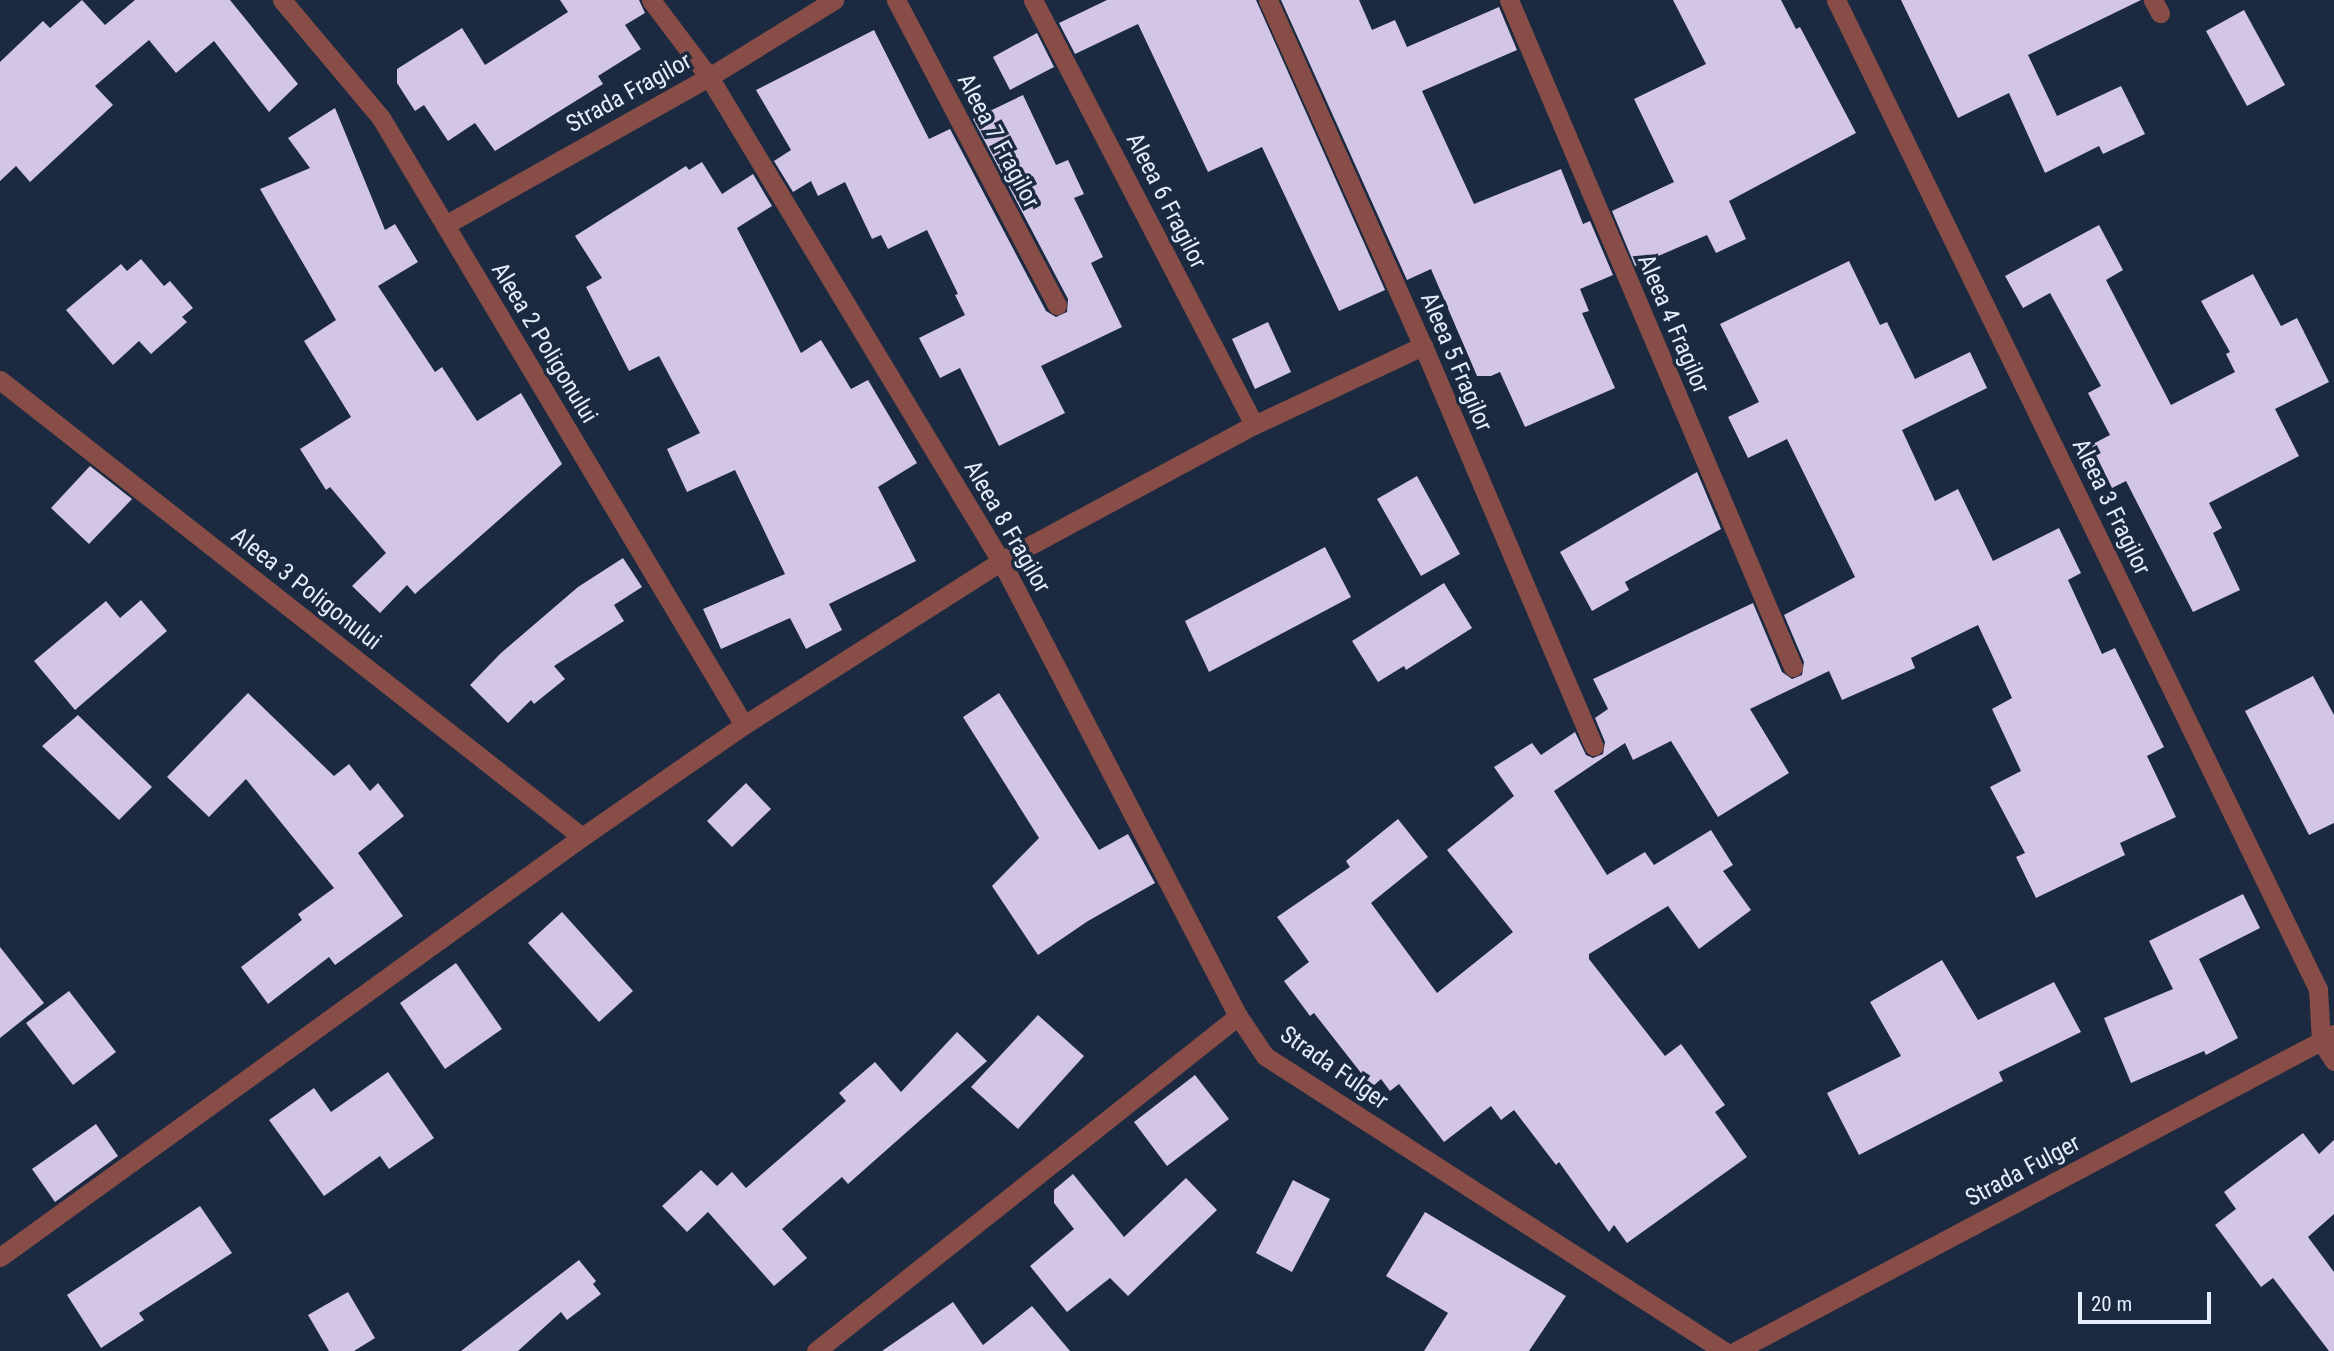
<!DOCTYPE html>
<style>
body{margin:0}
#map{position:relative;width:2334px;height:1351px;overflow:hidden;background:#1b2a40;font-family:"Roboto Condensed",sans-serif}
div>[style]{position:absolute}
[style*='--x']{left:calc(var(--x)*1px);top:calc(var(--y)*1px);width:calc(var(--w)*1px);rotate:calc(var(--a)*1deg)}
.building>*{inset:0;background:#d2c5e5}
.minor>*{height:19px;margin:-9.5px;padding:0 9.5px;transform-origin:9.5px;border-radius:9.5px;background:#884d47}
span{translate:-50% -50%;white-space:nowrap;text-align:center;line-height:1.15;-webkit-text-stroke:7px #1b2a40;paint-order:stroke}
.street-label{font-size:24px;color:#e3edfc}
.scale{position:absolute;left:2078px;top:1292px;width:133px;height:32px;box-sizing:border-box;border:4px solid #e3edfc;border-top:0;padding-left:9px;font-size:21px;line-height:24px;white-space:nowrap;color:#e3edfc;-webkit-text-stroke:5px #1b2a40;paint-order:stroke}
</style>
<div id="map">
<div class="building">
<div style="clip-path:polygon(82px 0,105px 25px,135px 0,230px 0,298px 84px,269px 112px,214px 41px,176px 73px,149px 40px,95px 86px,113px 105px,30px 182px,16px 166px,0 181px,0 62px,43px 21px,50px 28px)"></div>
<div style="clip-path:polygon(560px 0,639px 0,645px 13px,625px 25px,641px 49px,598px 76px,603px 84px,495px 151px,475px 123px,448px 141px,424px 105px,415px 111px,397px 83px,397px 69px,462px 28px,485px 65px,568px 12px)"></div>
<div style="clip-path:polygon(1107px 0,1256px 0,1385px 290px,1339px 311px,1262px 147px,1208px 172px,1138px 24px,1075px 54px,1059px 23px)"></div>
<div style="clip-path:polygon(1281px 0,1359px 0,1372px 30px,1395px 20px,1407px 47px,1499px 7px,1517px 50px,1422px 91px,1474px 204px,1561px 169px,1583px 224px,1590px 221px,1613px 275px,1580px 289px,1589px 311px,1582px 313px,1615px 388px,1525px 427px,1500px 372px,1491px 376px,1477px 376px,1431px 269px,1407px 280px)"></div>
<div style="clip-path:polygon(1673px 0,1781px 0,1796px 29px,1800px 27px,1856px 133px,1729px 201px,1746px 239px,1716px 253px,1707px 235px,1635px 266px,1612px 211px,1674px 182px,1634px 99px,1706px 64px)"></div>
<div style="clip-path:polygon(1901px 0,2141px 0,2028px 55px,2057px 116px,2121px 86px,2145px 134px,2103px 154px,2099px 146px,2045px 173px,2009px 93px,1958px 118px)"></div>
<div style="clip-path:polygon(2244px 10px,2285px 85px,2247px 106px,2206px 31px)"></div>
<div style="clip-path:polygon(874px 30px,929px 139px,950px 129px,1046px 311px,1056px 317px,1067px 312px,1068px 299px,973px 119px,1023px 95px,1056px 165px,1068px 160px,1084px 194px,1074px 198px,1103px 257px,1091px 263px,1122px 327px,1041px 366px,1065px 413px,999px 446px,960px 368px,940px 378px,919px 338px,965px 315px,955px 295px,958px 294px,927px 230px,888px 249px,881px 235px,872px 239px,845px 182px,818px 196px,811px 181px,793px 192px,774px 161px,791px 150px,756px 90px)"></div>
<div style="clip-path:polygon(1037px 33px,1054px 67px,1010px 90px,993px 57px)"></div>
<div style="clip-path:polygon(335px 108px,385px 230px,395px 224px,418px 262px,378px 286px,435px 372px,442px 367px,477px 421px,521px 393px,562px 464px,415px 594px,407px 585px,380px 613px,352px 586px,386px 553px,330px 487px,326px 490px,300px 449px,351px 417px,304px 341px,336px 320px,260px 189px,310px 168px,288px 138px)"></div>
<div style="clip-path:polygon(702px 162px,722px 194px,753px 174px,772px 206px,737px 228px,801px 353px,821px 340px,851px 389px,868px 380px,917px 463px,878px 487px,916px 561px,829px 604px,842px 630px,806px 649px,790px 618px,721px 649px,703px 609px,785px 574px,735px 470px,687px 492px,667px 449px,700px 433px,659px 356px,629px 371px,586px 287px,602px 278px,575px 236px,686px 166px,689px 170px)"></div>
<div style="clip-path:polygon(2099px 225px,2123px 270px,2106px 280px,2171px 405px,2235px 372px,2226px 354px,2230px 352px,2201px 301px,2253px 274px,2281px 326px,2297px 318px,2329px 382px,2275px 409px,2299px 456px,2209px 503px,2222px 528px,2213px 533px,2240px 590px,2193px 612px,2126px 481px,2112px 488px,2091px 445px,2110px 435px,2088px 393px,2101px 386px,2050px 293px,2023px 308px,2005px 276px)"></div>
<div style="clip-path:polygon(141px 259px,164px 286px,170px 281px,193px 308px,182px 317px,187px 322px,151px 354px,139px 341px,113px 365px,66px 310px,121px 264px,127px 271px)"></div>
<div style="clip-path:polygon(1849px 261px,1880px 325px,1887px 322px,1915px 379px,1970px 352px,1987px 388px,1902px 430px,1935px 501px,1958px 489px,1993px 561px,2059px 528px,2081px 573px,2068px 580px,2102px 654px,2115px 648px,2164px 747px,2147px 756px,2176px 817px,2120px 843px,2125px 855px,2036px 898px,2016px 857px,2025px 853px,1990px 787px,2021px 771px,1992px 709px,2012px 698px,1978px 625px,1911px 658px,1915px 668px,1842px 700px,1829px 671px,1750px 709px,1789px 773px,1718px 817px,1671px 741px,1633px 760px,1625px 743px,1554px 791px,1607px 875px,1645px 852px,1654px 865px,1711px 830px,1733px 865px,1723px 871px,1751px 910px,1699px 949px,1668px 906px,1589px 954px,1589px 959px,1665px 1056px,1681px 1044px,1725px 1105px,1715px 1112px,1747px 1157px,1627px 1243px,1614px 1225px,1609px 1232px,1559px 1162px,1556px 1165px,1514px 1110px,1501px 1120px,1491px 1106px,1444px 1142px,1399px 1084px,1390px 1091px,1381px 1079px,1372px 1087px,1314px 1013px,1310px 1016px,1284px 981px,1309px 962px,1277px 917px,1350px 867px,1346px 861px,1398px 819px,1428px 857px,1371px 903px,1437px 993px,1513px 932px,1447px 850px,1514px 796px,1494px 767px,1532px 743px,1541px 755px,1575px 732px,1586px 755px,1593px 758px,1603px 754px,1605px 742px,1595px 718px,1608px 709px,1593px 679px,1753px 603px,1782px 672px,1792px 679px,1802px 675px,1804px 662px,1784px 615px,1855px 577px,1787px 439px,1748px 458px,1728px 417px,1759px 402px,1720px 324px)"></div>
<div style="clip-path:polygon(1268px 322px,1291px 372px,1255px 389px,1232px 339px)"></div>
<div style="clip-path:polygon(90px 466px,132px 499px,89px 544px,51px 508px)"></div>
<div style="clip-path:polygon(1697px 472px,1721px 529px,1625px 582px,1629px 590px,1592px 611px,1560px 552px)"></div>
<div style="clip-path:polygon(1417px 476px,1460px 554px,1421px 576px,1377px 499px)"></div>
<div style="clip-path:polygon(1325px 547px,1351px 597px,1209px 672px,1185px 621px)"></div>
<div style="clip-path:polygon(623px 558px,642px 587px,614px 605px,624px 621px,554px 666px,565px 679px,534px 704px,531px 700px,508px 723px,470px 685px,501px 653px,578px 587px)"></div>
<div style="clip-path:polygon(1444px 583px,1472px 628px,1406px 670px,1404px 666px,1378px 682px,1352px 641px)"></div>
<div style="clip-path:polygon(141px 600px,167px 631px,75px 710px,34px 661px,106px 601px,120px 618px)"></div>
<div style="clip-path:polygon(2313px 676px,2334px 715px,2334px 823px,2309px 835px,2245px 711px)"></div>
<div style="clip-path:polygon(248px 693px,334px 776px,349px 764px,370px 791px,378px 783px,404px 816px,358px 853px,403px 916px,335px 965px,329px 957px,268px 1004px,241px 967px,302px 920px,298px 914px,334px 888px,246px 779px,209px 817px,167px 777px)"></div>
<div style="clip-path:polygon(999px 693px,1099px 850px,1128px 834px,1155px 883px,1088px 921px,1038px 955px,992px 886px,1039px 838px,963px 717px)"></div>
<div style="clip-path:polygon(78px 715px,152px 787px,119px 820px,42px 746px)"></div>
<div style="clip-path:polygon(746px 783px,771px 809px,732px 847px,707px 821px)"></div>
<div style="clip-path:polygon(2243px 894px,2260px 928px,2199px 959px,2238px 1038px,2206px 1055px,2204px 1051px,2131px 1083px,2104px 1018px,2173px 989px,2149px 941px)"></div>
<div style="clip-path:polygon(562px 912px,633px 991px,599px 1022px,528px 943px)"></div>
<div style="clip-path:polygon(0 947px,44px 1003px,0 1038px)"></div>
<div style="clip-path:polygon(1942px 960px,1978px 1020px,2054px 982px,2081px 1032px,1999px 1072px,2003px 1081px,1859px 1155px,1827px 1093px,1901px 1056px,1870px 1002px)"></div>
<div style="clip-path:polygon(456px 963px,502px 1029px,445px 1069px,400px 1003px)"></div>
<div style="clip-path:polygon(69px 991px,116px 1052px,73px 1085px,26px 1023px)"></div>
<div style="clip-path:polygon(1038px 1015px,1084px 1056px,1018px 1129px,971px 1087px)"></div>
<div style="clip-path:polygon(957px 1032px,987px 1061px,848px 1184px,842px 1177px,782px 1229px,807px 1258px,774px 1286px,708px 1212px,687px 1232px,662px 1206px,701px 1170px,717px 1186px,732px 1172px,746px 1188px,846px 1101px,839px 1093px,875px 1062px,901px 1092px)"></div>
<div style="clip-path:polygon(388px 1072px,434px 1138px,389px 1169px,380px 1156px,324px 1196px,269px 1120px,314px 1088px,331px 1112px)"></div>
<div style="clip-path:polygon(1195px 1075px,1229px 1119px,1167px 1166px,1134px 1122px)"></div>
<div style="clip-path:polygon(96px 1124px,118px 1156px,55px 1202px,32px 1169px)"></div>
<div style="clip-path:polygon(2303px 1133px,2319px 1154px,2334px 1140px,2334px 1214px,2308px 1237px,2334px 1272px,2334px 1351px,2329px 1351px,2273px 1278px,2261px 1287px,2215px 1225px,2236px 1209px,2224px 1192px)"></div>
<div style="clip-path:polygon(1073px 1174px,1124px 1237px,1186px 1178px,1217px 1210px,1128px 1296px,1110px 1278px,1067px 1312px,1030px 1266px,1074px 1229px,1054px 1203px,1054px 1190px)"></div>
<div style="clip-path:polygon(1293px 1180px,1330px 1199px,1292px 1272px,1256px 1253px)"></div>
<div style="clip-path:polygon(200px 1206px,232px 1253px,139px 1313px,144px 1320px,101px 1348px,67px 1295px)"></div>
<div style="clip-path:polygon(1425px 1212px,1566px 1296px,1529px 1351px,1424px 1351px,1448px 1313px,1386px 1276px)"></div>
<div style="clip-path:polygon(579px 1260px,596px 1281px,593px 1284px,601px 1294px,567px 1320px,561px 1312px,518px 1351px,461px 1351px)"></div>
<div style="clip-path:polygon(348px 1292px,375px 1338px,354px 1351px,329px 1351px,308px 1315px)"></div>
<div style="clip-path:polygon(953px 1302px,983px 1345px,1032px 1306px,1070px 1351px,882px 1351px)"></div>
</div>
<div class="minor">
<div style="--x:282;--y:0;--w:154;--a:50"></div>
<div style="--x:381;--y:118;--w:707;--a:59.12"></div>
<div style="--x:651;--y:0;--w:96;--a:53"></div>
<div style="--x:709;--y:77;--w:565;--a:58.9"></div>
<div style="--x:1001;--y:561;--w:513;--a:62.49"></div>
<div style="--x:1238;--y:1016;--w:48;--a:56"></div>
<div style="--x:1265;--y:1056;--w:546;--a:32.73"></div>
<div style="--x:896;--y:0;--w:345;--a:62.2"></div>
<div style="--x:1033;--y:0;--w:479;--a:62.5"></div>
<div style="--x:1268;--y:0;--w:379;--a:65.9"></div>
<div style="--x:1423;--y:346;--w:435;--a:66.9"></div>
<div style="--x:1509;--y:0;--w:725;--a:66.94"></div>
<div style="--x:1836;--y:0;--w:1100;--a:64.02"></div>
<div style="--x:2318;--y:989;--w:52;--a:86.7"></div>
<div style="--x:2321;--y:1041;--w:24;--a:57"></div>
<div style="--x:2153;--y:0;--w:15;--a:62"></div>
<div style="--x:445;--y:225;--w:303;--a:-29.3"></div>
<div style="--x:709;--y:77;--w:147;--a:-31.6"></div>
<div style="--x:0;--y:380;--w:740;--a:38.14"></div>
<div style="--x:0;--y:1257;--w:718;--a:-35.82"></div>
<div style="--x:582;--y:837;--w:197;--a:-34.7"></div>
<div style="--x:744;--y:725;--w:305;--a:-32.5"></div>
<div style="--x:1001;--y:561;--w:287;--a:-28.3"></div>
<div style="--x:1254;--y:425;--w:187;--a:-25.1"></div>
<div style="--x:816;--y:1351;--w:539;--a:-38.44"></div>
<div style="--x:1736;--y:1351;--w:677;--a:-27.93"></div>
</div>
<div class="street-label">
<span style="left:629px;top:93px;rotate:-29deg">Strada Fragilor</span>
<span style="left:998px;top:141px;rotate:62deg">Aleea 7 Fragilor</span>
<span style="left:1166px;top:201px;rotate:63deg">Aleea 6 Fragilor</span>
<span style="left:1673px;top:324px;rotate:67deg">Aleea 4 Fragilor</span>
<span style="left:544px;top:343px;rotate:59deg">Aleea 2 Poligonului</span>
<span style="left:1456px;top:362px;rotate:67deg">Aleea 5 Fragilor</span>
<span style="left:2111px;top:507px;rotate:64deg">Aleea 3 Fragilor</span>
<span style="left:1007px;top:527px;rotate:60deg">Aleea 8 Fragilor</span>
<span style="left:306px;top:589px;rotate:38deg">Aleea 3 Poligonului</span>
<span style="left:1334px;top:1068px;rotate:35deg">Strada Fulger</span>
<span style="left:2023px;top:1171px;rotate:-28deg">Strada Fulger</span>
</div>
<div class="scale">20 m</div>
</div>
